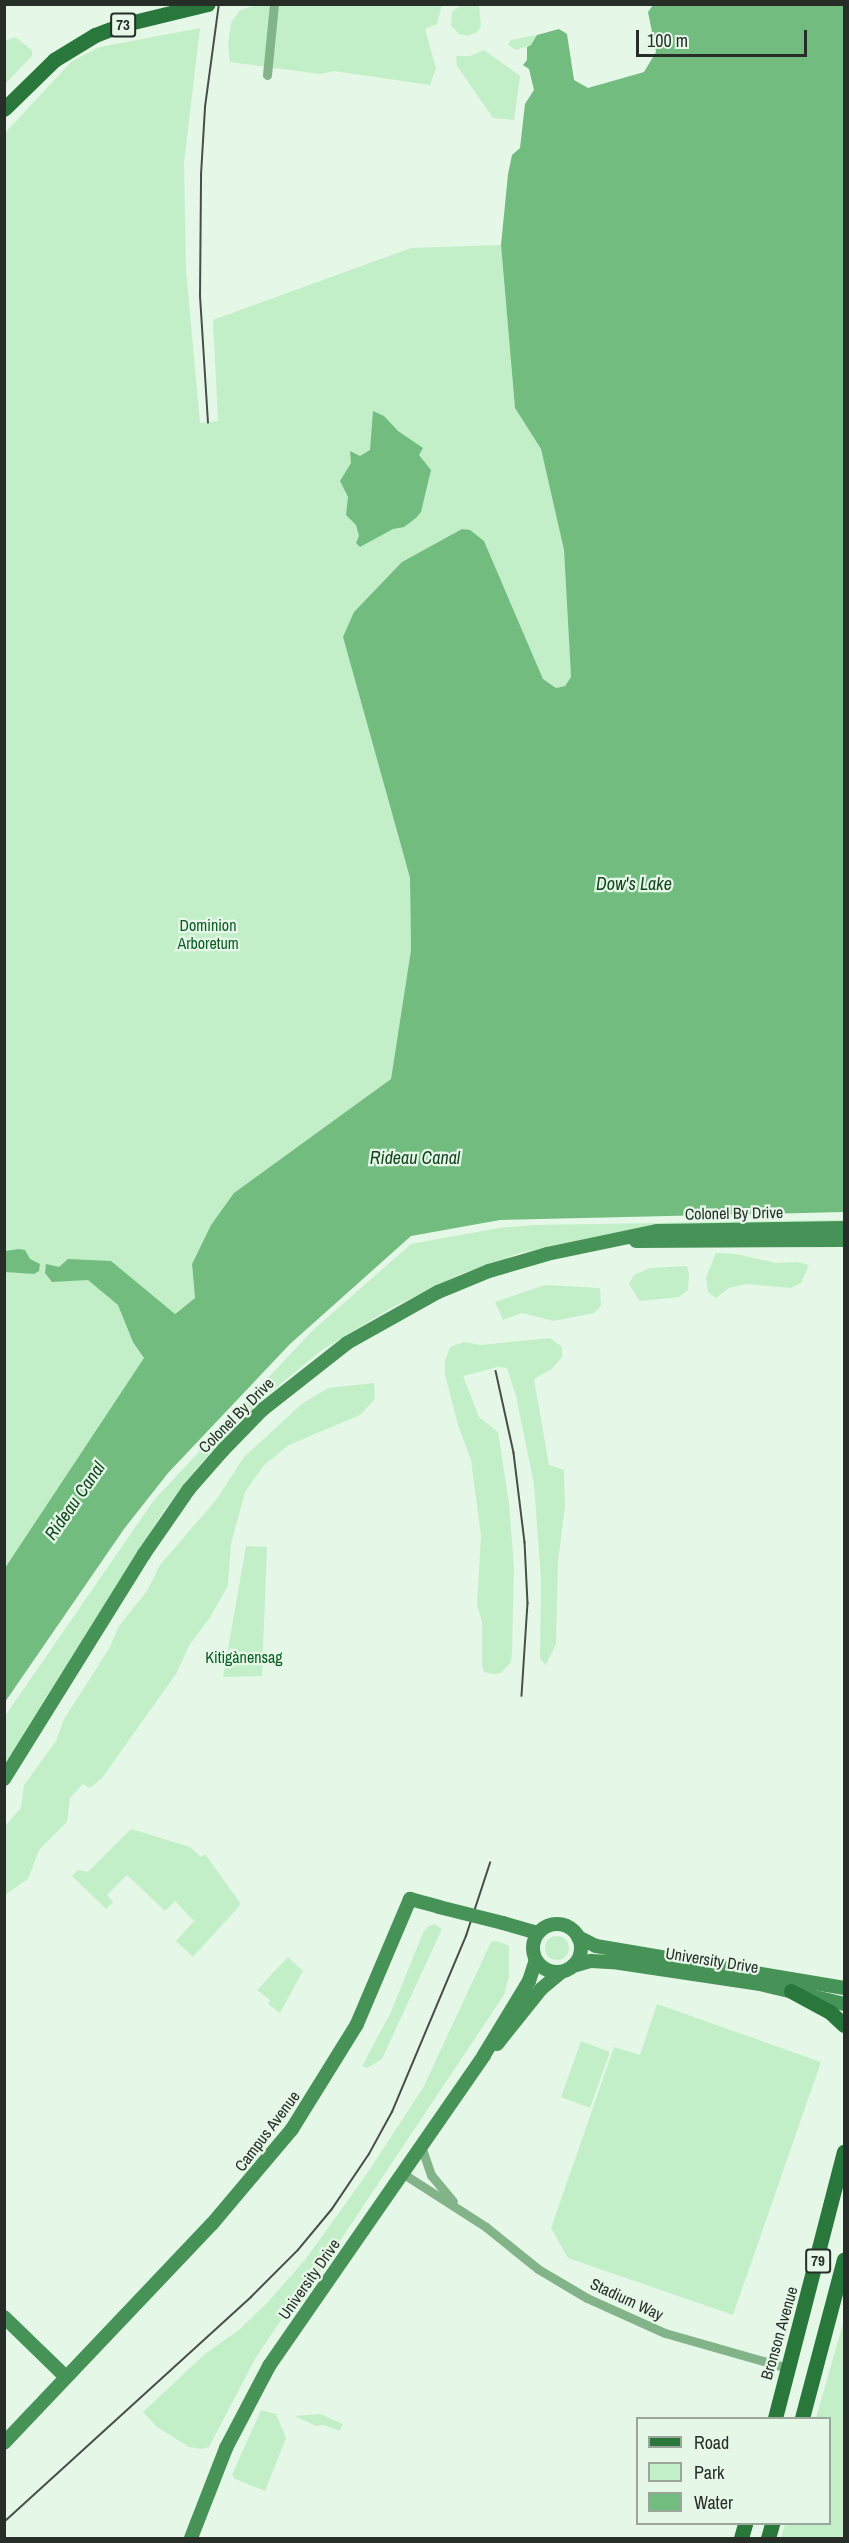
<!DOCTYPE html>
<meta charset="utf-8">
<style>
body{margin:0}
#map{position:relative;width:849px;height:2543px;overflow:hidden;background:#e5f8e7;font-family:"Archivo Narrow",sans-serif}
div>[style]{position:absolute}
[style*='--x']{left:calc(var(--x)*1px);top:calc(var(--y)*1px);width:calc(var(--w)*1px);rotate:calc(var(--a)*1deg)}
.green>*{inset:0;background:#c2efc8}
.round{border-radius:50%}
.water>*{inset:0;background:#73bc7f}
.street>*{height:9px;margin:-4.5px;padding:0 4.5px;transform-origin:4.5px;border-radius:4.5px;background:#83b389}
.secondary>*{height:14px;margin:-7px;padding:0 7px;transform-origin:7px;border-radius:7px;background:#479256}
.secondary>.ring{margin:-7px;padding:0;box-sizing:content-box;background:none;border:14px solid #479256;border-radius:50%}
.primary>*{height:15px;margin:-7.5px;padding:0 7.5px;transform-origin:7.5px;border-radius:7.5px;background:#2a773c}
.tram>*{height:1.5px;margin:-0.75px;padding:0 0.75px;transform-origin:0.75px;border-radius:0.75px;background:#475048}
.secondary-bridge>*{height:14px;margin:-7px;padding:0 7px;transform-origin:7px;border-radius:7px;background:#479256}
span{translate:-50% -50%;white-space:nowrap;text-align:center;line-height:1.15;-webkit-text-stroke:4.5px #e5f8e7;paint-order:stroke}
.shield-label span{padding:2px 4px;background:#e5f8e7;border:2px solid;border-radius:4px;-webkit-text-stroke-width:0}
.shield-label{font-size:15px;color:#272e28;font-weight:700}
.park-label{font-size:16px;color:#0b5d26}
.street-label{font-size:16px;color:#272e28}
.water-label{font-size:18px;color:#11461f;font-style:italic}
.frame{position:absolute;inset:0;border:6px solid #272e28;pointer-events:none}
.legend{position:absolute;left:636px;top:2417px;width:195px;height:108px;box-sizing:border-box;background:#e5f8e7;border:2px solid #99a79b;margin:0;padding:8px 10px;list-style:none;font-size:18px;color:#272e28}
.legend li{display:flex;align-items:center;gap:12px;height:30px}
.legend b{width:30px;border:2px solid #99a79b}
.scale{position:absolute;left:636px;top:30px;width:171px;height:27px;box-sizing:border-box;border:3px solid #272e28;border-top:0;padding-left:8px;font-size:18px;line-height:21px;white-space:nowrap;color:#272e28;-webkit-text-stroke:4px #e5f8e7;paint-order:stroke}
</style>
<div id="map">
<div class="green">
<div style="clip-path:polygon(257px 5px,442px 5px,437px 24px,425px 29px,436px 68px,430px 85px,334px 71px,320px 74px,230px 62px,228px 45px,231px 23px,240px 10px)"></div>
<div style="clip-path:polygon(461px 5px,479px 5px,481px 26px,477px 32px,468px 36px,459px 34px,451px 26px,452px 12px)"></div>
<div style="clip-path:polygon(200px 28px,184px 163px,186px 270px,200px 423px,218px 421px,213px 320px,411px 248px,501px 245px,515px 408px,541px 449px,564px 550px,571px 677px,565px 686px,556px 688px,543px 679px,484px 541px,343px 637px,410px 878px,411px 950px,391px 1079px,234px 1194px,211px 1225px,192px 1264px,195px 1298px,174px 1314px,5px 1568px,5px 133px,72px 61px,100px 47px)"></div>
<div style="clip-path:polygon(537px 35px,531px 45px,516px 50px,508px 45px,511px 40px)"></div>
<div style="clip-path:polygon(15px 37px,32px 50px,32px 56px,5px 84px,5px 41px)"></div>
<div style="clip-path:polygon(484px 50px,520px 76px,514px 120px,493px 118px,457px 66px,456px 56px,470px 56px)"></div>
<div style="clip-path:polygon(844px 1220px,844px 1223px,629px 1230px,520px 1253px,458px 1275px,426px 1291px,391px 1308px,322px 1350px,272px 1391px,231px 1430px,197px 1468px,163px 1512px,5px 1766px,5px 1716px,154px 1500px,312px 1331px,411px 1244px,499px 1228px,534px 1225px)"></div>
<div style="clip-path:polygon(716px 1253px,736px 1254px,776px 1263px,798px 1262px,809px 1265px,801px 1283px,791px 1288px,746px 1284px,729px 1288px,716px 1298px,708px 1292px,706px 1277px)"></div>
<div style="clip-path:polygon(687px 1266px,689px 1274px,688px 1290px,679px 1297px,640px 1301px,629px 1284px,634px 1275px,649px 1268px)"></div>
<div style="clip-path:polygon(545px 1285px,600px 1288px,601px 1306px,594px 1313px,553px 1321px,522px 1313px,503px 1320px,495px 1302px)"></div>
<div style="clip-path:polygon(550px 1338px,562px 1347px,562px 1357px,553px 1368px,534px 1379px,549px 1465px,564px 1470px,565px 1507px,558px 1561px,556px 1644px,546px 1665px,540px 1659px,541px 1580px,534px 1484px,516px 1396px,507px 1368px,498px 1367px,463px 1376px,479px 1417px,498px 1432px,509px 1503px,514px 1567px,512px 1651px,511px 1662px,501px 1673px,493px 1674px,484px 1672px,482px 1666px,482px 1621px,477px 1605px,481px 1536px,471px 1460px,458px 1425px,445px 1375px,445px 1361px,450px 1347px,464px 1342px,480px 1345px)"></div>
<div style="clip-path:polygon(374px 1383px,375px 1399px,360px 1415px,289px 1445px,264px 1465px,245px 1492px,231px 1544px,228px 1586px,209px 1619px,190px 1644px,176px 1674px,102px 1778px,90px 1788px,83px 1784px,70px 1798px,67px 1822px,39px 1850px,28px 1879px,5px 1895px,5px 1826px,21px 1808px,24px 1785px,56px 1741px,64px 1719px,110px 1647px,119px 1626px,147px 1591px,160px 1565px,216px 1500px,244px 1457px,303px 1403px,328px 1388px)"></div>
<div style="clip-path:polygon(246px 1546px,267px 1547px,262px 1676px,223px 1677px)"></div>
<div style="clip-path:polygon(131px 1829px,190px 1847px,201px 1857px,205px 1854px,241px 1904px,193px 1957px,176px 1941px,194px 1921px,175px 1901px,165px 1911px,127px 1875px,107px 1895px,113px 1902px,106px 1909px,72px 1876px,78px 1870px,88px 1872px)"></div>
<div style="clip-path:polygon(434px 1924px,442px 1929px,399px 2022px,382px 2059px,367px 2068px,362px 2066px,390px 2014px,423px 1933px,427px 1927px)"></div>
<div class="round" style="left:545px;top:1936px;width:24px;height:24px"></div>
<div style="clip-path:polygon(497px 1941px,509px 1946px,509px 1977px,504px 1995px,314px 2280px,307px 2282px,256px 2357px,209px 2447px,202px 2449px,189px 2447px,157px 2427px,143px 2412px,205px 2354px,240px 2329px,266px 2304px,305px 2260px,366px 2175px,423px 2088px,491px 1942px)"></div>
<div style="clip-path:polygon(288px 1957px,303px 1971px,280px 2013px,268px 2004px,270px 2000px,257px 1990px)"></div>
<div style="clip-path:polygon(657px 2004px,821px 2062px,733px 2315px,568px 2258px,551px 2228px,614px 2047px,640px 2055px)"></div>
<div style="clip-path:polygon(581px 2041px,610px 2052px,590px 2108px,561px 2097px)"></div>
<div style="clip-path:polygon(844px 2320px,844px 2538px,781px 2538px,785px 2524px,830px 2524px,830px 2418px,816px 2418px)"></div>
<div style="clip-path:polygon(261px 2410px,276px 2414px,286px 2438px,265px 2491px,235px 2479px,232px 2475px)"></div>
<div style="clip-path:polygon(320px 2414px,343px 2424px,340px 2431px,324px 2425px,316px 2426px,295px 2416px)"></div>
</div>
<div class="water">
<div style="clip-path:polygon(653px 5px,844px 5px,844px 1212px,500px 1220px,411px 1236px,290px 1344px,168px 1473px,124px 1529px,5px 1702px,5px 1568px,144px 1358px,133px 1342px,118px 1305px,88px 1280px,52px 1282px,45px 1273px,46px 1264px,59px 1267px,68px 1259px,111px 1261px,175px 1314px,195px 1298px,192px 1264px,211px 1225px,234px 1193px,391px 1079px,411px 950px,410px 878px,343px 637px,354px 612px,402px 562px,462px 529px,470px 530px,484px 541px,543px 679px,556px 688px,565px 686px,571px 677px,564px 550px,541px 449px,515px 408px,501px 245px,508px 174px,512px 155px,520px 148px,525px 104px,534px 90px,529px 69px,523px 65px,527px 60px,527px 47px,531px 45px,537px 35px,559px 29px,567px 34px,574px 80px,588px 88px,644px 72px,656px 52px,648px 12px)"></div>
<div style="clip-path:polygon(373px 411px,384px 416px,398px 431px,423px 448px,419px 455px,431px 470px,421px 512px,416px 518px,404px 527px,393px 529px,360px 547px,356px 543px,359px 536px,356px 525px,346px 515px,348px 497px,340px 481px,351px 463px,350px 451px,360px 456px,370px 450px)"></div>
<div style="clip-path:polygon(19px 1249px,25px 1250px,30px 1259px,40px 1264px,39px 1271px,34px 1274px,5px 1272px,5px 1251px)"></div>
</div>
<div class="street">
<div style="--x:267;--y:75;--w:71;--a:-84.4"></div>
<div style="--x:421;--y:2146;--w:31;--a:71"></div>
<div style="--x:431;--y:2175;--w:34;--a:50"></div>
<div style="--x:402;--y:2173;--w:100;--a:32.7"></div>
<div style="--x:486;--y:2227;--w:67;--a:38.9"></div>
<div style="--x:538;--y:2269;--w:57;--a:30.6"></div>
<div style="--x:587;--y:2298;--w:85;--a:24.2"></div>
<div style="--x:665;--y:2333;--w:128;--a:15.9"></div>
</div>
<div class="secondary">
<div style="--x:636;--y:1241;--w:208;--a:-0.3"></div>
<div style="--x:4;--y:1779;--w:265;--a:-58.1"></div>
<div style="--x:144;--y:1554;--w:79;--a:-55.3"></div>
<div style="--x:189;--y:1489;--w:52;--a:-48.9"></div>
<div style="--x:223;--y:1450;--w:56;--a:-45.7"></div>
<div style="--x:262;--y:1410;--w:108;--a:-38.2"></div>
<div style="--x:347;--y:1343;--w:104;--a:-29.3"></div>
<div style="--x:438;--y:1292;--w:55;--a:-22.4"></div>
<div style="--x:489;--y:1271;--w:60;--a:-16.3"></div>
<div style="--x:547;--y:1254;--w:112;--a:-11.8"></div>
<div style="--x:657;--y:1231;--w:187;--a:-0.9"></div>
<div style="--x:503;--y:1923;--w:36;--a:16"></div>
<div class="ring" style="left:533px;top:1924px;width:34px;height:34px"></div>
<div style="--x:578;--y:1937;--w:20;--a:27"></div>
<div style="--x:596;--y:1946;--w:252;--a:9.6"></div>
<div style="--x:573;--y:1966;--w:19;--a:-16"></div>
<div style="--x:591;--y:1961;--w:22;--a:3"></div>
<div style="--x:613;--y:1962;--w:149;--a:8.5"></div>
<div style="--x:760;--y:1984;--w:86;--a:13.4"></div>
<div style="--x:497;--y:2044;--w:70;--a:-51.3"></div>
<div style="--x:541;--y:1989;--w:26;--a:-40"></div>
<div style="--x:4;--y:2317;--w:86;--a:44.1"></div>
<div style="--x:4;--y:2443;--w:302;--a:-46.5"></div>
<div style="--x:212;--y:2224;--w:124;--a:-49.9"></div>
<div style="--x:292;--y:2129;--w:123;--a:-58.2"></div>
<div style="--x:357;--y:2024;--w:136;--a:-67"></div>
<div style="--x:410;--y:1899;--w:30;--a:15"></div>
<div style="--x:191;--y:2538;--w:97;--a:-68.7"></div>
<div style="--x:226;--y:2448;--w:93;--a:-62.3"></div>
<div style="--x:269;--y:2366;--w:378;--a:-55.3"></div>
<div style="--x:484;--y:2055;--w:87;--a:-58.7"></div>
<div style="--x:529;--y:1981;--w:22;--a:-72"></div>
</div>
<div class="primary">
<div style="--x:4;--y:109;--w:70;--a:-44.4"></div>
<div style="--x:54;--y:60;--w:48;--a:-31.4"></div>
<div style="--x:95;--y:35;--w:28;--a:-21"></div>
<div style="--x:121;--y:25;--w:89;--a:-13.6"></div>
<div style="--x:791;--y:1991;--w:44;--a:28.3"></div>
<div style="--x:830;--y:2012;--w:19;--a:43"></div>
<div style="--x:775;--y:2418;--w:275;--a:-75.5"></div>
<div style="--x:802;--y:2418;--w:164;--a:-75.2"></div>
<div style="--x:741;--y:2538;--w:15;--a:-74"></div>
<div style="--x:768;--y:2538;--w:15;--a:-74"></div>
</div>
<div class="tram">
<div style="--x:208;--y:423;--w:126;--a:-93.6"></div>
<div style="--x:200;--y:297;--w:122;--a:-89.5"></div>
<div style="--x:201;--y:175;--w:68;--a:-86.6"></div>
<div style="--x:205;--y:107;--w:104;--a:-82.3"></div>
<div style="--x:496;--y:1371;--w:84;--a:77.6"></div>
<div style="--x:514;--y:1453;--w:90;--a:83"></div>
<div style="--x:525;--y:1542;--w:61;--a:87.2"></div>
<div style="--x:528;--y:1603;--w:93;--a:93.7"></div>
<div style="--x:4;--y:2522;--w:334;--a:-42.3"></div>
<div style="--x:251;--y:2297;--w:66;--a:-45"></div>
<div style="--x:298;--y:2250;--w:53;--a:-50.3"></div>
<div style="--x:332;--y:2209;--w:66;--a:-56.1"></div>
<div style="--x:369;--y:2154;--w:48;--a:-61.3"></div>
<div style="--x:392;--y:2112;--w:191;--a:-67.2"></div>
<div style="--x:466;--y:1936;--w:77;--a:-71.8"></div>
</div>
<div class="secondary-bridge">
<div style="--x:439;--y:1907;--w:66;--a:14"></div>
</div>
<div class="shield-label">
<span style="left:123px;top:25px">73</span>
<span style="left:818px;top:2261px">79</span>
</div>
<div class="park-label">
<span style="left:208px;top:934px">Dominion<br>Arboretum</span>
<span style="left:244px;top:1657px">Kitigànensag</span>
</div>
<div class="street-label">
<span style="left:734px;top:1213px;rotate:-1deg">Colonel By Drive</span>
<span style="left:236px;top:1415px;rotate:-45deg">Colonel By Drive</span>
<span style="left:712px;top:1960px;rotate:9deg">University Drive</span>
<span style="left:267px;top:2131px;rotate:-53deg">Campus Avenue</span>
<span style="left:309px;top:2279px;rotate:-55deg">University Drive</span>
<span style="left:627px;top:2299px;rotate:25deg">Stadium Way</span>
<span style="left:779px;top:2333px;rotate:-74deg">Bronson Avenue</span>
</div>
<div class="water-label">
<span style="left:634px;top:884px">Dow's Lake</span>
<span style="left:415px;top:1158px">Rideau Canal</span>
<span style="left:75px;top:1501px;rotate:-55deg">Rideau Canal</span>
</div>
<div class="frame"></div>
<ul class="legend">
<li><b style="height:8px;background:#2a773c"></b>Road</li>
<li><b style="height:16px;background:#c2efc8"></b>Park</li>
<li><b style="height:16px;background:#73bc7f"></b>Water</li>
</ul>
<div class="scale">100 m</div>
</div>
